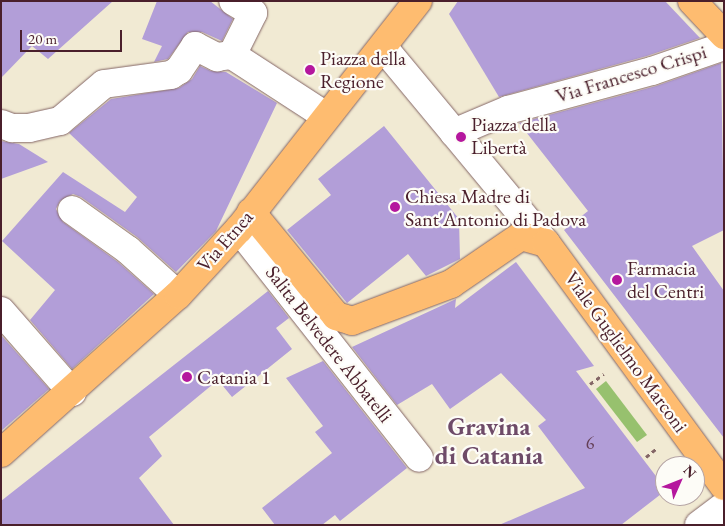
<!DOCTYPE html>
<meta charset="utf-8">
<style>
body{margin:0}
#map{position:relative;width:725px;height:526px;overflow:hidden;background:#f1ead3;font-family:"EB Garamond",serif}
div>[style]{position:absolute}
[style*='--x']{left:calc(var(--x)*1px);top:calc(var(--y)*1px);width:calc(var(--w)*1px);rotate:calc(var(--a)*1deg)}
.green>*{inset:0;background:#97c16e}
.building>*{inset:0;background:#b29ed8}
.path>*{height:3px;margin-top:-1.5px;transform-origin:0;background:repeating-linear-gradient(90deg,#846666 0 4px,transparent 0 8px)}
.roads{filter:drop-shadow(0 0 1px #846666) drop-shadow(0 0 1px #846666)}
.minor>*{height:28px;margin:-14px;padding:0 14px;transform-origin:14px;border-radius:14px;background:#fff}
.major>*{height:28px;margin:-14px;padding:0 14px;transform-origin:14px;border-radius:14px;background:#febc70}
.dots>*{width:14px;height:14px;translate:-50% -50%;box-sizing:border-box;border:2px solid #fdfcf7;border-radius:50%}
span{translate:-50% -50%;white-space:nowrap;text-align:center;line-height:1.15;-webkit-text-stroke:4.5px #fdfcf7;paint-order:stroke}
.number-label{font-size:18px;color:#643f56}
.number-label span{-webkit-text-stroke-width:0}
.poi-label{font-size:20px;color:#4a1f2b}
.left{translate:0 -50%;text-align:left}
.street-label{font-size:20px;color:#4a1f2b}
.district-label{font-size:25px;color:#6e4b68;font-weight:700}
.frame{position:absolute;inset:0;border:2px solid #4a1f2b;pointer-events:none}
.north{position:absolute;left:655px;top:456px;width:50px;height:50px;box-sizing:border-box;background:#fdfcf7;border:1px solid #b5a4a5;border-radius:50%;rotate:46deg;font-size:14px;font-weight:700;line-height:20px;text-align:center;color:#4a1f2b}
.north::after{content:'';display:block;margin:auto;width:18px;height:22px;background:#b5179e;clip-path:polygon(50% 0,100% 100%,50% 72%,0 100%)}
.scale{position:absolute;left:20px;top:30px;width:102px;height:22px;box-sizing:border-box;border:2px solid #4a1f2b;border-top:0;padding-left:6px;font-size:15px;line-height:18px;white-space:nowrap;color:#4a1f2b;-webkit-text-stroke:4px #fdfcf7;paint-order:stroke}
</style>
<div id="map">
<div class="green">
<div style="clip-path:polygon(606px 381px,647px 435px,637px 442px,596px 389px)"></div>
</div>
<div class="building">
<div style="clip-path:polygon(1px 1px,113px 1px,48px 59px,32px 46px,1px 78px)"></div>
<div style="clip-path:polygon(157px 1px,210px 1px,233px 19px,222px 41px,202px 32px,188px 32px,168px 59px,154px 62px,162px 46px,142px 39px)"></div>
<div style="clip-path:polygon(458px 1px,665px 1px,700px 38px,647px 56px,499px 97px,449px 14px)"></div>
<div style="clip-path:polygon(721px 63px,724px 230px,692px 246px,724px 291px,724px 438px,564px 230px,588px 211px,519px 123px,656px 86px)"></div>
<div style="clip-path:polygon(200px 66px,211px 71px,226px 72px,277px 103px,216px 231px,176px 272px,137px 237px,81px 197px,73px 194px,60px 201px,56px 209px,63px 222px,118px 262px,154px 294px,72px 369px,30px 320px,55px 290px,2px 241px,63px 172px,125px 212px,137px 197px,69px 133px,111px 99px,179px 88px,192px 79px)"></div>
<div style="clip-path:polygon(384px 126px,459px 219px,460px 259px,426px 276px,408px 254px,347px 303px,287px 230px,331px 195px,318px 179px)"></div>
<div style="clip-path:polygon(1px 141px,19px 144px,48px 162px,1px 179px)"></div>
<div style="clip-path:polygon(516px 262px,594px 366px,576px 371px,665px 488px,665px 491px,621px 525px,499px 525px,585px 488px,538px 426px,546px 420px,501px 373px,450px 409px,432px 384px,397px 405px,352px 347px,456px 299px,455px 308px)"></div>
<div style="clip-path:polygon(268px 291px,289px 318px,276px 328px,292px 349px,232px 397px,218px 380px,149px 437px,162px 456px,139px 478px,174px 525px,1px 525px,1px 501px)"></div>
<div style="clip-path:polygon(1px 335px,49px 389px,1px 431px)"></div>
<div style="clip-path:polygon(323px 361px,407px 468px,340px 521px,335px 515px,322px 525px,275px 525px,262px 508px,332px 453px,315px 432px,323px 426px,286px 378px)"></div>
</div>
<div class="path">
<div style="--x:590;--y:384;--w:17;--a:-36"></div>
<div style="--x:646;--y:457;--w:14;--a:-39"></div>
</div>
<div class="roads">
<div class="minor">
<div style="--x:383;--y:47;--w:255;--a:50.3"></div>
<div style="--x:232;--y:55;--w:47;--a:-63.4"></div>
<div style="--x:253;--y:13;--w:23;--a:-149"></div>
<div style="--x:1;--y:124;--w:12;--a:20"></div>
<div style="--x:12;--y:128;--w:17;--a:0"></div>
<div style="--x:29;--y:128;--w:32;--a:-13"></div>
<div style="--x:60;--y:121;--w:57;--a:-40.1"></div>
<div style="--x:104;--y:84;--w:68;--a:-7.7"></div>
<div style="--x:171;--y:75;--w:9;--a:-32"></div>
<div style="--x:179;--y:70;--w:29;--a:-56"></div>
<div style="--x:195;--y:46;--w:25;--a:27"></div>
<div style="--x:217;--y:57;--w:15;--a:-8"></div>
<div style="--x:232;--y:55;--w:112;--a:33"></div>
<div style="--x:454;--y:133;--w:59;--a:-23.1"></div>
<div style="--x:508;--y:110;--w:149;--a:-15.2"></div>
<div style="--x:652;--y:71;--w:76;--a:-19.1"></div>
<div style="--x:72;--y:210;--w:69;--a:35.5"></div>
<div style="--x:128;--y:250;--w:67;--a:42"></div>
<div style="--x:239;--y:229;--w:291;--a:51.8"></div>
<div style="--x:1;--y:311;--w:108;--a:48.8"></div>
<div style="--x:699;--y:525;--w:31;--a:-37"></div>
</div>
<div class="major">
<div style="--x:692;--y:1;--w:47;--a:46.7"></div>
<div style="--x:251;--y:212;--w:134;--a:50.7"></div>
<div style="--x:336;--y:316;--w:17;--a:17"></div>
<div style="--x:352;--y:321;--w:106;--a:-20.5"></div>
<div style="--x:451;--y:284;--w:85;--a:-34.4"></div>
<div style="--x:521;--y:236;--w:26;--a:16"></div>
<div style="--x:546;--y:243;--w:301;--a:53.8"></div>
<div style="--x:1;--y:453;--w:237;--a:-41.8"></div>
<div style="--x:178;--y:295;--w:90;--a:-47.3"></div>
<div style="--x:239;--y:229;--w:290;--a:-51.9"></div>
</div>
</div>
<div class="dots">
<div style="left:310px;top:70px;background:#b5179e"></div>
<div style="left:461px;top:137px;background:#b5179e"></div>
<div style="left:395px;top:207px;background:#b5179e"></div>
<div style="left:617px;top:280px;background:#b5179e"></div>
<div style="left:187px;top:377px;background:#b5179e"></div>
</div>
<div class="number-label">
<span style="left:590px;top:443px">6</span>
</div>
<div class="poi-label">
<span class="left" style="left:320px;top:70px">Piazza della<br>Regione</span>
<span class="left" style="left:471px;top:136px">Piazza della<br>Libertà</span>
<span class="left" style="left:405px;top:208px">Chiesa Madre di<br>Sant'Antonio di Padova</span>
<span class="left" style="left:627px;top:280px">Farmacia<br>del Centri</span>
<span class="left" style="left:197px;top:377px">Catania 1</span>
</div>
<div class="street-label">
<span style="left:631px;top:74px;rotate:-17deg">Via Francesco Crispi</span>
<span style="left:225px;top:241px;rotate:-49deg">Via Etnea</span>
<span style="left:329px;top:344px;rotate:52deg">Salita Belvedere Abbatelli</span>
<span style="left:626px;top:352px;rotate:54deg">Viale Guglielmo Marconi</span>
</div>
<div class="district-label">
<span style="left:489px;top:441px">Gravina<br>di Catania</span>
</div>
<div class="frame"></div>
<div class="north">N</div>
<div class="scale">20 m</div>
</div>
